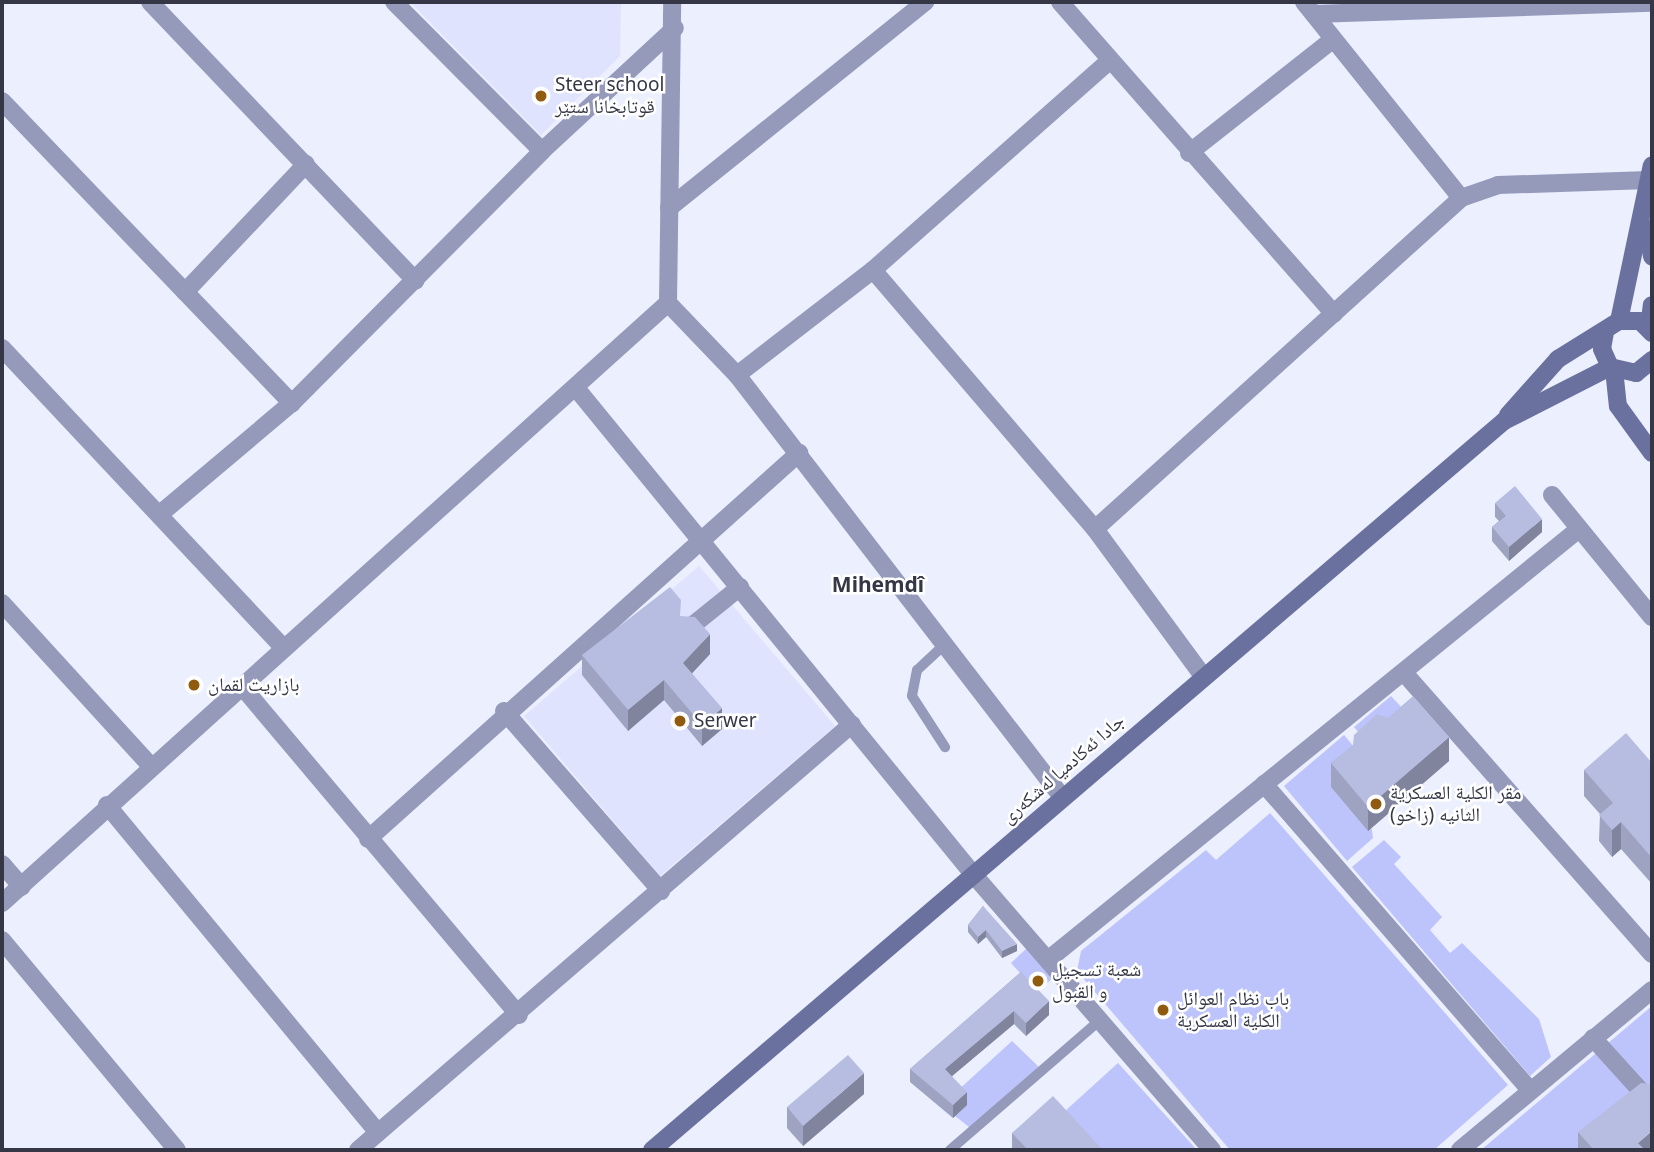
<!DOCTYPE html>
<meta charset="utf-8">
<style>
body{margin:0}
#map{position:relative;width:1654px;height:1152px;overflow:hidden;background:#eceffe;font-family:"Noto Sans","Noto Naskh Arabic",sans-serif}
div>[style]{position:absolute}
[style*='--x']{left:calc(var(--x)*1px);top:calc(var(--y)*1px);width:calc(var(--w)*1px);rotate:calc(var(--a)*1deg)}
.built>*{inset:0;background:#dfe3fd}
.green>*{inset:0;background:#bdc4fb}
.lane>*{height:10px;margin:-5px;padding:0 5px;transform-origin:5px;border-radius:5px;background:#959abb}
.street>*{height:18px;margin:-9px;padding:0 9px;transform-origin:9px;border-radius:9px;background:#959abb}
.secondary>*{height:18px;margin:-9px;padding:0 9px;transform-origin:9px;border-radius:9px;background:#6b719f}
.wall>*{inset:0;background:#9da3c1}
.shaded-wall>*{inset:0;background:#80849d}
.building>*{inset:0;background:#b7bde0}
.dots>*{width:19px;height:19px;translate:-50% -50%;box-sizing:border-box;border:4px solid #fff;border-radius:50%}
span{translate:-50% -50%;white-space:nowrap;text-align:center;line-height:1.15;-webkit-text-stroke:5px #fff;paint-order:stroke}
.poi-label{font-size:19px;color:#353746}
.left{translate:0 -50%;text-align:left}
.street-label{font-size:19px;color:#353746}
.neighbourhood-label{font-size:21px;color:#353746;font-weight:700}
.frame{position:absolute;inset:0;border:4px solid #353746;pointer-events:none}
</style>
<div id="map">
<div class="built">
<div style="clip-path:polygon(410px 2px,621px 2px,620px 56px,541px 135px)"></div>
<div style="clip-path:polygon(699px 566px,835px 726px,660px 876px,524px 716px)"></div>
</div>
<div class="green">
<div style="clip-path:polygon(1391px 696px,1413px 720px,1369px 745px,1354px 727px)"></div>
<div style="clip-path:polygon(1344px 735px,1360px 754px,1373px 838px,1347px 861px,1284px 786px)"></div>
<div style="clip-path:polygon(1270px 813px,1508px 1085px,1434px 1150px,1230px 1150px,1077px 971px,1081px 951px,1206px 850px,1216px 860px)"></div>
<div style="clip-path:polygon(1384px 840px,1401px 857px,1394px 864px,1442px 917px,1430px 930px,1450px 953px,1462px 943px,1539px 1019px,1551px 1057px,1530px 1076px,1352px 867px)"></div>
<div style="clip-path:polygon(1027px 948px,1053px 978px,1037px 992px,1011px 963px)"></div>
<div style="clip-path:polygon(1652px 1006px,1652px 1099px,1586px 1150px,1481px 1150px)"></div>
<div style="clip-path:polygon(1012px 1041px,1042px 1070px,973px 1130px,955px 1116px,966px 1105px,955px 1093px)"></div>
<div style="clip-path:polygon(1118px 1063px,1197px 1150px,1078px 1150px,1053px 1122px)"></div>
</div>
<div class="lane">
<div style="--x:943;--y:646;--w:35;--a:137"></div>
<div style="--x:917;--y:670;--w:26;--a:101"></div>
<div style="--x:912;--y:696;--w:61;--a:57.1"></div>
<div style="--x:950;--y:1150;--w:198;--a:-40.9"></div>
</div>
<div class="street">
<div style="--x:150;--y:2;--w:385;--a:46.4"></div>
<div style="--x:394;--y:2;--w:210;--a:45.2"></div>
<div style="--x:1060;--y:2;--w:415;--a:48.7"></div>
<div style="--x:1304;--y:2;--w:251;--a:51.3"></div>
<div style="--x:1314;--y:14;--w:338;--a:-1.9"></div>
<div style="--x:2;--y:101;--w:419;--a:46.2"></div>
<div style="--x:1189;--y:153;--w:181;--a:-38.3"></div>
<div style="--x:669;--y:208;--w:329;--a:-38.8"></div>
<div style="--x:873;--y:270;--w:341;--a:49.4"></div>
<div style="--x:1095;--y:529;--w:182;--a:53.7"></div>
<div style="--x:185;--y:292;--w:176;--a:-46.6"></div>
<div style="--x:668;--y:303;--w:100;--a:46.2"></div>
<div style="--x:737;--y:375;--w:533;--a:52.4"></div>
<div style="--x:2;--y:348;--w:412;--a:46.8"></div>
<div style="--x:737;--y:375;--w:172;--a:-37.7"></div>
<div style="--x:873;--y:270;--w:315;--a:-41.5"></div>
<div style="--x:576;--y:388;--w:628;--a:50.76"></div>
<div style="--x:973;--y:874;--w:365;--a:49.1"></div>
<div style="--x:1552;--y:495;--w:158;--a:50.7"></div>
<div style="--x:160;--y:514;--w:172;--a:-40.1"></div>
<div style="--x:292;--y:403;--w:355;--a:-45.2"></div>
<div style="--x:542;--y:151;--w:181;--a:-42.8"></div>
<div style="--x:1095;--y:529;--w:493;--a:-42.1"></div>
<div style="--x:1461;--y:198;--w:39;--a:-19"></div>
<div style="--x:1498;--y:185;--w:151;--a:-1.9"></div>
<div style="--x:2;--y:603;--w:219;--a:47.6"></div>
<div style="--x:688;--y:629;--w:67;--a:-38.9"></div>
<div style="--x:1406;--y:675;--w:372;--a:48.6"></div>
<div style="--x:245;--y:690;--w:425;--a:49.9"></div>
<div style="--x:504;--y:711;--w:239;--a:48.9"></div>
<div style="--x:1264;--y:784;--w:404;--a:49"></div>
<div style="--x:107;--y:805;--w:425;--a:50.4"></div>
<div style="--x:368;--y:839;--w:579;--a:-41.85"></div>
<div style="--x:2;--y:864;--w:30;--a:49"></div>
<div style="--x:2;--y:903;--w:896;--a:-42.02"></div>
<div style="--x:668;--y:303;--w:301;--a:-89.2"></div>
<div style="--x:2;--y:940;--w:273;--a:50.2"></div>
<div style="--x:1049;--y:959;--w:682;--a:-39.05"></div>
<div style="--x:1593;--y:1038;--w:85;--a:47.9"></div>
<div style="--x:358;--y:1150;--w:652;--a:-40.77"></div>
<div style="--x:1460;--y:1150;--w:250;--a:-39.8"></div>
</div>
<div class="secondary">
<div style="--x:1647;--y:228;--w:29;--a:80"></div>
<div style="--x:1619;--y:321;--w:159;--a:-78.1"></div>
<div style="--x:1649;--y:328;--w:23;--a:-83"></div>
<div style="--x:1605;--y:332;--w:17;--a:100"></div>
<div style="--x:1602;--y:349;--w:20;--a:66"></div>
<div style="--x:1610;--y:367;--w:27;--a:13"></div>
<div style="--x:1636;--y:373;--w:21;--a:-39"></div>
<div style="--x:1614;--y:369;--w:37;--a:84"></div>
<div style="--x:1618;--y:406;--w:58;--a:54.1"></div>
<div style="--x:1508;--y:415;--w:75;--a:-48.2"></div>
<div style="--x:1558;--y:359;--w:72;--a:-31.9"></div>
<div style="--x:1619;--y:321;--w:21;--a:0"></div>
<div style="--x:1640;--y:321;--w:17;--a:45"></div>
<div style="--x:652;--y:1150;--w:1121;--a:-40.55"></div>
<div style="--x:1504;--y:421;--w:119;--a:-27"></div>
</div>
<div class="wall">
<div style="clip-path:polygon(1495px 503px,1542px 532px,1509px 561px,1492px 541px,1492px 527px,1499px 521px,1495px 517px)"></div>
<div style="clip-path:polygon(681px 616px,710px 654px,692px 673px,722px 729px,702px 746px,664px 700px,628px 731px,582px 675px,582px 655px)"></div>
<div style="clip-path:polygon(1388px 718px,1449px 761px,1368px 831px,1331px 787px,1331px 763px)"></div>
<div style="clip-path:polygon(1652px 763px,1652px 884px,1621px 849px,1612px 857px,1599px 841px,1600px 814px,1584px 796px,1584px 770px)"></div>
<div style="clip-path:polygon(983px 906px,1017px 951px,1002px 958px,986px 937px,978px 944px,968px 932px,968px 925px)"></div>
<div style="clip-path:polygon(1021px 972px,1049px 1015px,1026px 1036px,1014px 1024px,952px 1076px,967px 1105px,953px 1118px,910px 1082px,910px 1069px)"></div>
<div style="clip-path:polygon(864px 1094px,803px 1146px,787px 1128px,787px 1107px)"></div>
<div style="clip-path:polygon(1578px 1132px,1652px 1150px,1578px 1150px)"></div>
<div style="clip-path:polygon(1012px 1133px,1103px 1150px,1012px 1150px)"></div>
</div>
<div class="shaded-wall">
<div style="clip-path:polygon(1542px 519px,1542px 532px,1509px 561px,1509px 547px)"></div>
<div style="clip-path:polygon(710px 634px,710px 654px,683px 683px,683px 663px)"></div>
<div style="clip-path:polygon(664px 680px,664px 700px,628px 731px,628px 710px)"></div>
<div style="clip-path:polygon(722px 708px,722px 729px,702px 746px,702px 725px)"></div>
<div style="clip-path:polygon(1449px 737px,1449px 761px,1368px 831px,1368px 807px)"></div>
<div style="clip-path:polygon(1621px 822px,1621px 849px,1612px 857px,1612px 830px)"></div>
<div style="clip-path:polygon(986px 930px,986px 937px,978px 944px,978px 937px)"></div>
<div style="clip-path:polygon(1017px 944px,1017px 951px,1002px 958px,1002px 951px)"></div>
<div style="clip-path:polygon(1049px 1001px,1049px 1015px,1026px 1036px,1026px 1023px)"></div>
<div style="clip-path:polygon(1014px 1011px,1014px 1024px,945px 1082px,945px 1069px)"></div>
<div style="clip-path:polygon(864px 1073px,864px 1094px,803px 1146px,803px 1126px)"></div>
<div style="clip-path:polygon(967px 1092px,967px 1105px,953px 1118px,953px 1105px)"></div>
<div style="clip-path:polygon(1652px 1131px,1652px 1150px,1638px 1150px,1638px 1143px)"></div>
</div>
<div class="building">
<div style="clip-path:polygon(1515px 486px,1542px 519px,1509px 547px,1492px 527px,1506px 516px,1495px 503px)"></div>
<div style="clip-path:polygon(670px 587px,681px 600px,680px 616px,695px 617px,710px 634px,683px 663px,722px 708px,702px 725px,664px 680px,628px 710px,582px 655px)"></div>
<div style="clip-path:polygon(1413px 696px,1449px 737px,1368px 807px,1331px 763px,1353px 745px,1354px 735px,1377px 714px,1388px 718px)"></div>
<div style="clip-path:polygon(1626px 733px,1652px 763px,1652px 858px,1621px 822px,1612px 830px,1599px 815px,1613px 803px,1584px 770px)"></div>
<div style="clip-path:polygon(983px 906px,1017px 944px,1002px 951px,986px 930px,978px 937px,968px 925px)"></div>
<div style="clip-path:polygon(1021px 972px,1049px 1001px,1026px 1023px,1014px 1011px,945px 1069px,967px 1092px,953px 1105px,910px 1069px)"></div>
<div style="clip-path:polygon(848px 1055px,864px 1073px,803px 1126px,787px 1107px)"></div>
<div style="clip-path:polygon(1641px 1083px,1652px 1084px,1652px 1131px,1638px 1143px,1645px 1150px,1594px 1150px,1578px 1132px)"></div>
<div style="clip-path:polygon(1053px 1096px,1103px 1150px,1028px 1150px,1012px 1133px)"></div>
</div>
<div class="dots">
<div style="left:541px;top:96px;background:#905b0f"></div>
<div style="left:194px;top:685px;background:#905b0f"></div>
<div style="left:680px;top:721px;background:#905b0f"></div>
<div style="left:1376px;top:804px;background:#905b0f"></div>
<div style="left:1038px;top:981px;background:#905b0f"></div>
<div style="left:1163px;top:1010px;background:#905b0f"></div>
</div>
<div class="poi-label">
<span class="left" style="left:555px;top:96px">Steer school<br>قوتابخانا ستێر</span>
<span class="left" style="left:208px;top:685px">بازاريت لقمان</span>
<span class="left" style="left:694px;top:721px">Serwer</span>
<span class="left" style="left:1390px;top:804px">مقر الكلية العسكرية<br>الثانيه (زاخو)</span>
<span class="left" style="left:1052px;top:981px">شعبة تسجيل<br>و القبول</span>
<span class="left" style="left:1177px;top:1010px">باب نظام العوائل<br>الكلية العسكرية</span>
</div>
<div class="street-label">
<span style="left:1063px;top:769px;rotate:-41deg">جادا ئه‌كادميا له‌شكه‌رى</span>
</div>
<div class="neighbourhood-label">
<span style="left:878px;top:584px">Mihemdî</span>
</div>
<div class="frame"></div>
</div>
